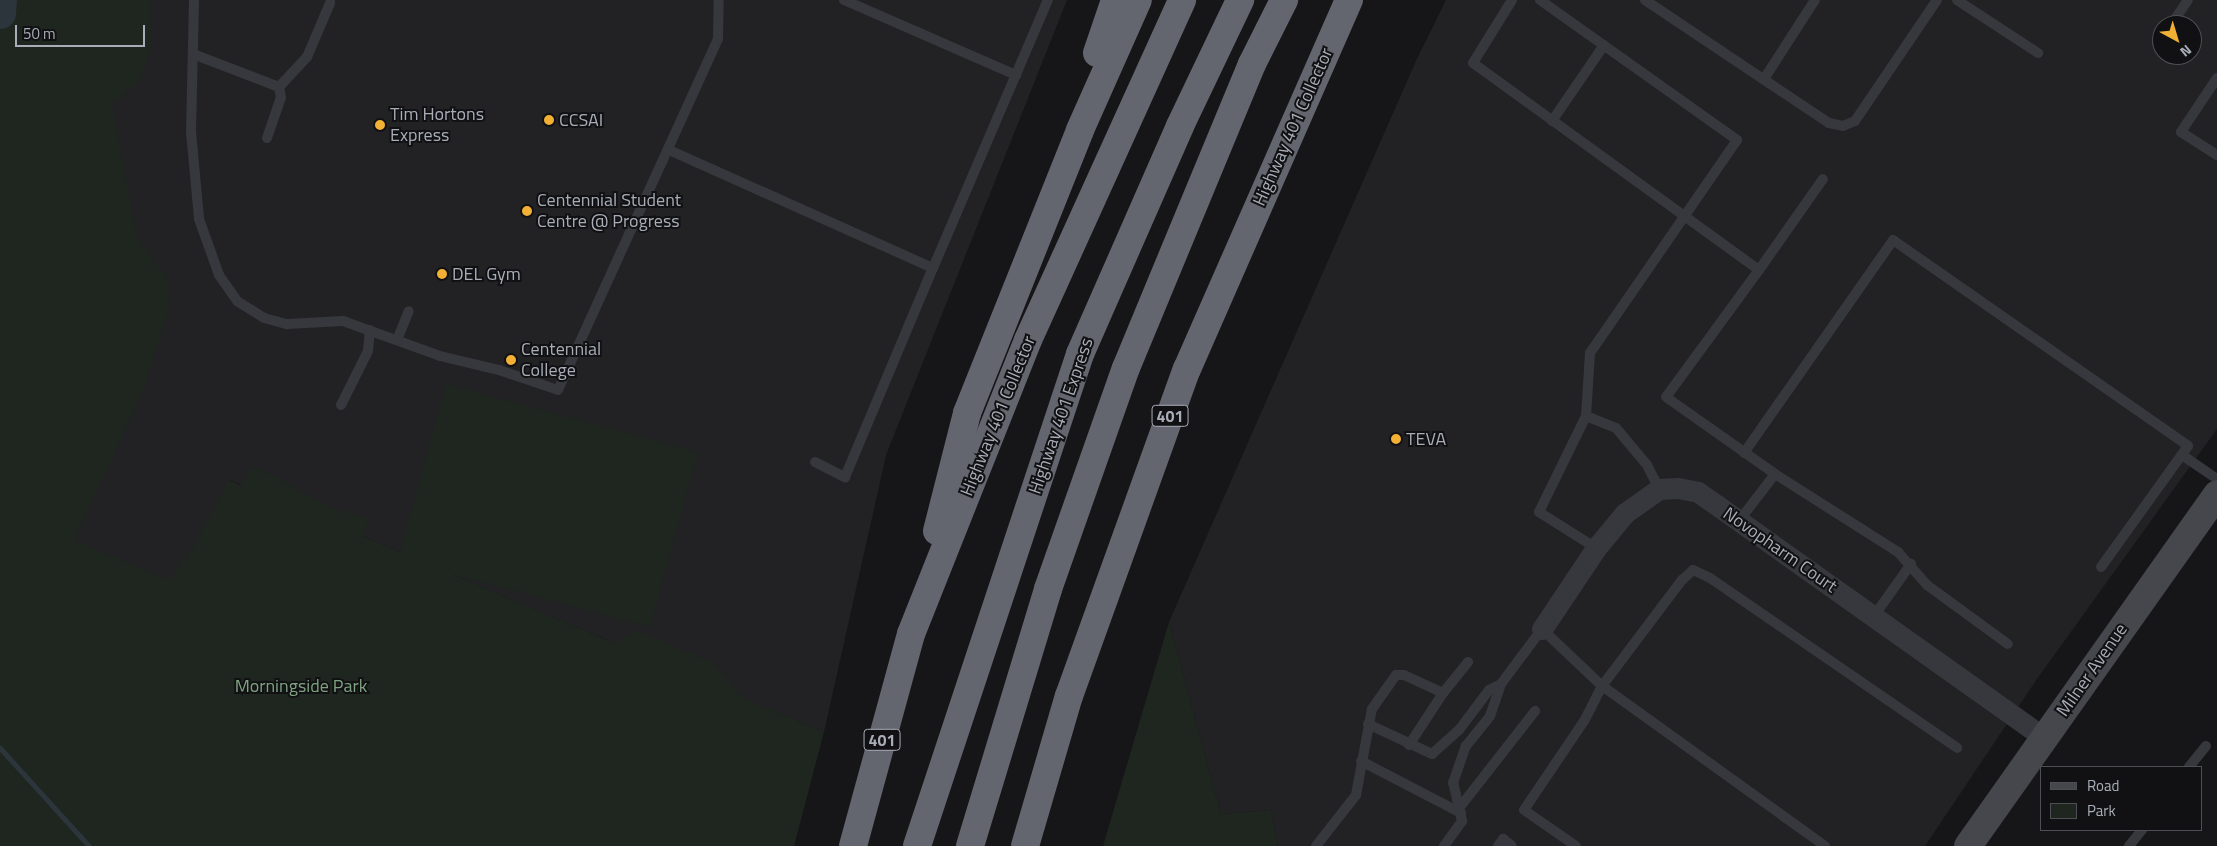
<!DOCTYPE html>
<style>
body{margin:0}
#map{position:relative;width:2217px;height:846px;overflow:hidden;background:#161618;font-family:"Titillium Web",sans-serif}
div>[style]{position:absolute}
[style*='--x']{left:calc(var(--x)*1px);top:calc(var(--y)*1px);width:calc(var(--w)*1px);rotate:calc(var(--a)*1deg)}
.built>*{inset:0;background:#222225}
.green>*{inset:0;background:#1e261f}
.stream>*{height:5px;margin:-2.5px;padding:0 2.5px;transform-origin:2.5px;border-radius:2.5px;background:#2c353c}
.river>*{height:31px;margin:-15.5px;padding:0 15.5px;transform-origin:15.5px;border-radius:15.5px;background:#2c353c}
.service>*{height:10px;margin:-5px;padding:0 5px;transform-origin:5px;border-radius:5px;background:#37383d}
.minor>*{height:21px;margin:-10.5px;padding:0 10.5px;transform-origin:10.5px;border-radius:10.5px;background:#37383d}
.secondary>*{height:28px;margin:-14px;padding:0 14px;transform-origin:14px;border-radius:14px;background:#45474d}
.motorway>*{height:28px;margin:-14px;padding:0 14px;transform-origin:14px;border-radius:14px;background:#63666e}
.dots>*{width:14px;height:14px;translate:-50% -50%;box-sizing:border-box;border:2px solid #111113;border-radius:50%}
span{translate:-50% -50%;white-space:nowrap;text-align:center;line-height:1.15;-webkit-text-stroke:4px #111113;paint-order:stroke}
.shield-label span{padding:1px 4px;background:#111113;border:1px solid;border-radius:4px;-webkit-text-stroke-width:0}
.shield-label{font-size:16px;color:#a8adb8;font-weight:700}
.poi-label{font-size:18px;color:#a8adb8}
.left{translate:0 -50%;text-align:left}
.street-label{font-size:18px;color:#a8adb8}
.park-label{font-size:18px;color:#7fa381}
.legend{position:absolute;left:2040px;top:766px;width:162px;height:65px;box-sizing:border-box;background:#111113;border:1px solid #4d4f55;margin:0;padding:6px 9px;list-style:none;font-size:15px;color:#a8adb8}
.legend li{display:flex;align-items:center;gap:10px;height:25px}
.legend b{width:25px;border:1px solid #4d4f55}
.north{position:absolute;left:2152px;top:15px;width:50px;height:50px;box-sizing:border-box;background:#111113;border:1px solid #4d4f55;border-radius:50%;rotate:141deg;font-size:14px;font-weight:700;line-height:20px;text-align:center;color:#a8adb8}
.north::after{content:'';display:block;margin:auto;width:18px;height:22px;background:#f2b134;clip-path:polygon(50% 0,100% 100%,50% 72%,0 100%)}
.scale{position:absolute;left:15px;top:25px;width:130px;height:22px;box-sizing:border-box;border:2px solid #a8adb8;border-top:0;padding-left:6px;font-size:15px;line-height:18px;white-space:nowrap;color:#a8adb8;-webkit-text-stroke:4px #111113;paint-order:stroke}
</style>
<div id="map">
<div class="built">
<div style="clip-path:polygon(113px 0,1067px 0,886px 455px,824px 732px,230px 480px,167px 596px,24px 516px,100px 39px)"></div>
<div style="clip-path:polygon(evenodd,1446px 0,2217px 0,2217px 429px,2037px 679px,1925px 846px,1278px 846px,1271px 810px,1221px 814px,1169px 622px,1416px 61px,1446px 0,2162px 25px,2192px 25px,2192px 55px,2162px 55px,2162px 25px)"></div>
</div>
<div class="green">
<div style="clip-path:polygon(0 0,150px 0,150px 49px,140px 81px,112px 104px,137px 238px,167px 278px,170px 307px,141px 396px,74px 540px,169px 580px,192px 549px,229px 480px,240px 485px,254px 466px,335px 509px,369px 519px,362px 536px,400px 552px,446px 384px,698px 452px,650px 627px,452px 574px,614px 643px,637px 631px,712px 662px,742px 697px,824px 732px,794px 846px,0 846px)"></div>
<div style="clip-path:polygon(1169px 622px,1221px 814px,1271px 810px,1278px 846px,1103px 846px)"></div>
</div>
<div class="stream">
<div style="--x:0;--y:748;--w:132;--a:47.8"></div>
</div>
<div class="river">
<div style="--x:0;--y:13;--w:13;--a:-86"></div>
</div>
<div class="service">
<div style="--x:194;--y:0;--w:132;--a:91.3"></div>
<div style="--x:191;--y:132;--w:87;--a:84.7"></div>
<div style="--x:199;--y:219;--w:59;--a:70.3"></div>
<div style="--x:219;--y:275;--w:32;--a:55"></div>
<div style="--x:237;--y:301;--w:32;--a:32"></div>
<div style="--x:264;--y:318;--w:24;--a:15"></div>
<div style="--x:287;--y:324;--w:56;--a:-3.1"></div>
<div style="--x:343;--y:321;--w:103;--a:19.8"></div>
<div style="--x:440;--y:356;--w:61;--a:13.3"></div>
<div style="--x:499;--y:370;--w:62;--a:18.7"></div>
<div style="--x:558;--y:390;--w:386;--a:-65.5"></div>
<div style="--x:718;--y:39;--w:39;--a:-89"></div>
<div style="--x:844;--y:0;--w:188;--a:23.6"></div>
<div style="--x:1512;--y:0;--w:74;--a:121.8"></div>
<div style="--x:1473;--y:63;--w:353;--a:35.9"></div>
<div style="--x:1759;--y:270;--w:157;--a:126.2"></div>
<div style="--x:1666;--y:397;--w:133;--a:35.2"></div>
<div style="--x:1775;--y:474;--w:59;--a:127.5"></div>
<div style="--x:1540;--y:0;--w:242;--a:35.4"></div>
<div style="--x:1737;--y:140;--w:259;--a:124.6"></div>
<div style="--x:1590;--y:353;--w:63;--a:93.6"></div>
<div style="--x:1586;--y:416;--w:107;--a:116.1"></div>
<div style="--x:1539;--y:512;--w:67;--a:32.3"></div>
<div style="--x:1645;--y:0;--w:221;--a:33.8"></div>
<div style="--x:1829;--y:123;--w:14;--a:12"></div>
<div style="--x:1843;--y:126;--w:13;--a:-23"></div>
<div style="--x:1855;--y:121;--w:146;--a:-55.9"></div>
<div style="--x:1957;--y:0;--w:97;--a:33.2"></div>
<div style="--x:2171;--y:25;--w:30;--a:-56"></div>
<div style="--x:193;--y:54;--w:92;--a:21"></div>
<div style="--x:279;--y:87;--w:41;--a:-47"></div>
<div style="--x:307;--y:57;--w:59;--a:-66.9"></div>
<div style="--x:2217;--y:78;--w:65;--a:123.7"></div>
<div style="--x:2181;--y:132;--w:43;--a:32.6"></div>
<div style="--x:1764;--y:79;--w:94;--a:-57.2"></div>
<div style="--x:1552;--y:121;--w:92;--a:-55.6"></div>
<div style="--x:267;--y:138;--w:43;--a:-71.1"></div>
<div style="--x:281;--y:97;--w:10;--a:-101"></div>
<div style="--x:669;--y:150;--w:289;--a:24.1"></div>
<div style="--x:933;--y:268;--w:292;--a:-66.8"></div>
<div style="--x:1759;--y:270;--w:111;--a:-54.9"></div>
<div style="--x:397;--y:340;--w:31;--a:-68"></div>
<div style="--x:341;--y:405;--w:60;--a:-63.4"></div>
<div style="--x:368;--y:351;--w:21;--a:-85"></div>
<div style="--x:1586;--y:416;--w:32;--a:22"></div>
<div style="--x:1616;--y:428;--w:48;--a:50"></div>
<div style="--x:1647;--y:465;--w:27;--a:63"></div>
<div style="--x:1744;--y:453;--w:260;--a:-55"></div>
<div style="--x:1893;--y:240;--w:360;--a:34.9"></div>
<div style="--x:2188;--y:446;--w:149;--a:125.7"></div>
<div style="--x:2182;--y:455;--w:42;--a:34.4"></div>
<div style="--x:815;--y:462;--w:34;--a:27"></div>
<div style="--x:845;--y:477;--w:227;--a:-67.2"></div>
<div style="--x:1775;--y:474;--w:146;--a:32.4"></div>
<div style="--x:1898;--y:552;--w:44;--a:48.7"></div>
<div style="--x:1927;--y:585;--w:100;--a:36.1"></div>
<div style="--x:1874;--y:616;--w:64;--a:-54.6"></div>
<div style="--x:1368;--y:724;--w:71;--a:25.1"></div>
<div style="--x:1432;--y:754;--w:36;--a:-42"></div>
<div style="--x:1459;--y:730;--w:50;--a:-53.1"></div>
<div style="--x:1489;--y:690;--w:13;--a:-27"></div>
<div style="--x:1409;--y:745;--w:62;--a:-56.8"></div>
<div style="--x:1361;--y:761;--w:113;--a:27.5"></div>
<div style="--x:2189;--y:767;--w:27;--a:-51"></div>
<div style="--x:1460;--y:807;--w:122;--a:-52"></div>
<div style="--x:1316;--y:846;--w:65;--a:-51.9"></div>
<div style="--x:1356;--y:795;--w:87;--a:-79.5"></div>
<div style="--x:1372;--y:709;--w:42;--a:-54.8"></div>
<div style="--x:1396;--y:675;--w:8;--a:0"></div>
<div style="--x:1404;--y:675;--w:43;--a:24.8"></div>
<div style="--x:1443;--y:693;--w:40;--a:-51"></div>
<div style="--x:1444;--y:846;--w:31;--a:-54"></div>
<div style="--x:1462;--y:821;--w:39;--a:-103"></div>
<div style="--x:1453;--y:783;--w:39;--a:-71"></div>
<div style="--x:1466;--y:746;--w:38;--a:-51"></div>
<div style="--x:1490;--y:716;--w:34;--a:-71"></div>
<div style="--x:1501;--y:684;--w:69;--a:-53.3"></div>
<div style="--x:1542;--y:629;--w:83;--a:43.5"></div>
<div style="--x:1602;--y:686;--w:39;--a:117"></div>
<div style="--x:1584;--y:721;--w:107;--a:124"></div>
<div style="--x:1524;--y:810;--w:63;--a:34.7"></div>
<div style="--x:1498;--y:846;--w:9;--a:-54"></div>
<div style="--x:1503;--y:839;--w:11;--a:38"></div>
<div style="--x:1825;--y:846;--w:274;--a:-144.3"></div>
<div style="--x:1602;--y:686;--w:133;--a:-53"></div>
<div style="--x:1682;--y:580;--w:15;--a:-42"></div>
<div style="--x:1693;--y:570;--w:19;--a:25"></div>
<div style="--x:1710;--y:578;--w:300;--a:34.5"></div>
<div style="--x:2129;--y:846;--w:21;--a:-51"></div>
</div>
<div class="minor">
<div style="--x:1542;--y:629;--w:97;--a:-56.3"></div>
<div style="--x:1596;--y:548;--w:45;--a:-50.4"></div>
<div style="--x:1625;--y:513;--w:42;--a:-35.2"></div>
<div style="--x:1659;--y:489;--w:19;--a:-3"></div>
<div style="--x:1678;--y:488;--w:20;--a:11"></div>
<div style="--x:1698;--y:492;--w:24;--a:35"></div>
<div style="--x:1718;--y:506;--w:400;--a:35.4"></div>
</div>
<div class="secondary">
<div style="--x:1968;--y:846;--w:431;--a:-54.7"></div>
</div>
<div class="motorway">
<div style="--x:1097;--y:53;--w:56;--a:-71.2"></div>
<div style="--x:937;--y:531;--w:122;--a:-75.7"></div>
<div style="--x:967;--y:413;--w:305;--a:-68.2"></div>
<div style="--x:1080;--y:130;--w:142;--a:-66"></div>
<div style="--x:853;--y:846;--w:220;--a:-74.7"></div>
<div style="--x:911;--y:634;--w:316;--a:-68.3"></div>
<div style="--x:1028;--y:340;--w:373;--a:-65.6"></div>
<div style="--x:917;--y:846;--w:518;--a:-71.67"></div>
<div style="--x:1080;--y:354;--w:249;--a:-66.3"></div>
<div style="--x:1180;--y:126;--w:140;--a:-64.5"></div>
<div style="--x:970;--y:846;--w:269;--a:-73.1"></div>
<div style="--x:1048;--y:589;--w:234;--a:-70.6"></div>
<div style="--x:1126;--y:368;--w:329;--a:-67.5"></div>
<div style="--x:1252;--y:64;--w:72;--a:-63.4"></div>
<div style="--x:1025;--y:846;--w:156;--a:-73.7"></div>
<div style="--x:1069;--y:696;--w:348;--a:-70.2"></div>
<div style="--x:1187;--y:369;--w:403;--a:-66.3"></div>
</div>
<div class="dots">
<div style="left:549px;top:120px;background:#f2b134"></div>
<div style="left:380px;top:125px;background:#f2b134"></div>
<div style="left:527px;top:211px;background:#f2b134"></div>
<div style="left:442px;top:274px;background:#f2b134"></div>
<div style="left:511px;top:360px;background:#f2b134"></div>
<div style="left:1396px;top:439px;background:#f2b134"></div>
</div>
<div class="shield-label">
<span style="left:1170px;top:416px">401</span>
<span style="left:882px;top:740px">401</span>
</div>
<div class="poi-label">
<span class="left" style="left:390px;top:125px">Tim Hortons<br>Express</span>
<span class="left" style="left:559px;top:120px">CCSAI</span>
<span class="left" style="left:537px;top:211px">Centennial Student<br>Centre @ Progress</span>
<span class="left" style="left:452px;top:274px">DEL Gym</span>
<span class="left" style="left:521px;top:360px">Centennial<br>College</span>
<span class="left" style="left:1406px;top:439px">TEVA</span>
</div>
<div class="street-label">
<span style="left:1293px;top:127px;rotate:-66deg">Highway 401 Collector</span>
<span style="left:998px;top:416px;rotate:-68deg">Highway 401 Collector</span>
<span style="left:1061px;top:416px;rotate:-71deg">Highway 401 Express</span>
<span style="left:1780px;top:550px;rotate:35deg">Novopharm Court</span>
<span style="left:2092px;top:670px;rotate:-55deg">Milner Avenue</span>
</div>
<div class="park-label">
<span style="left:301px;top:686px">Morningside Park</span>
</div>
<ul class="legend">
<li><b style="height:6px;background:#45474d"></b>Road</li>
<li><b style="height:14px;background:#1e261f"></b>Park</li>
</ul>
<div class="north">N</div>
<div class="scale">50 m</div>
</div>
